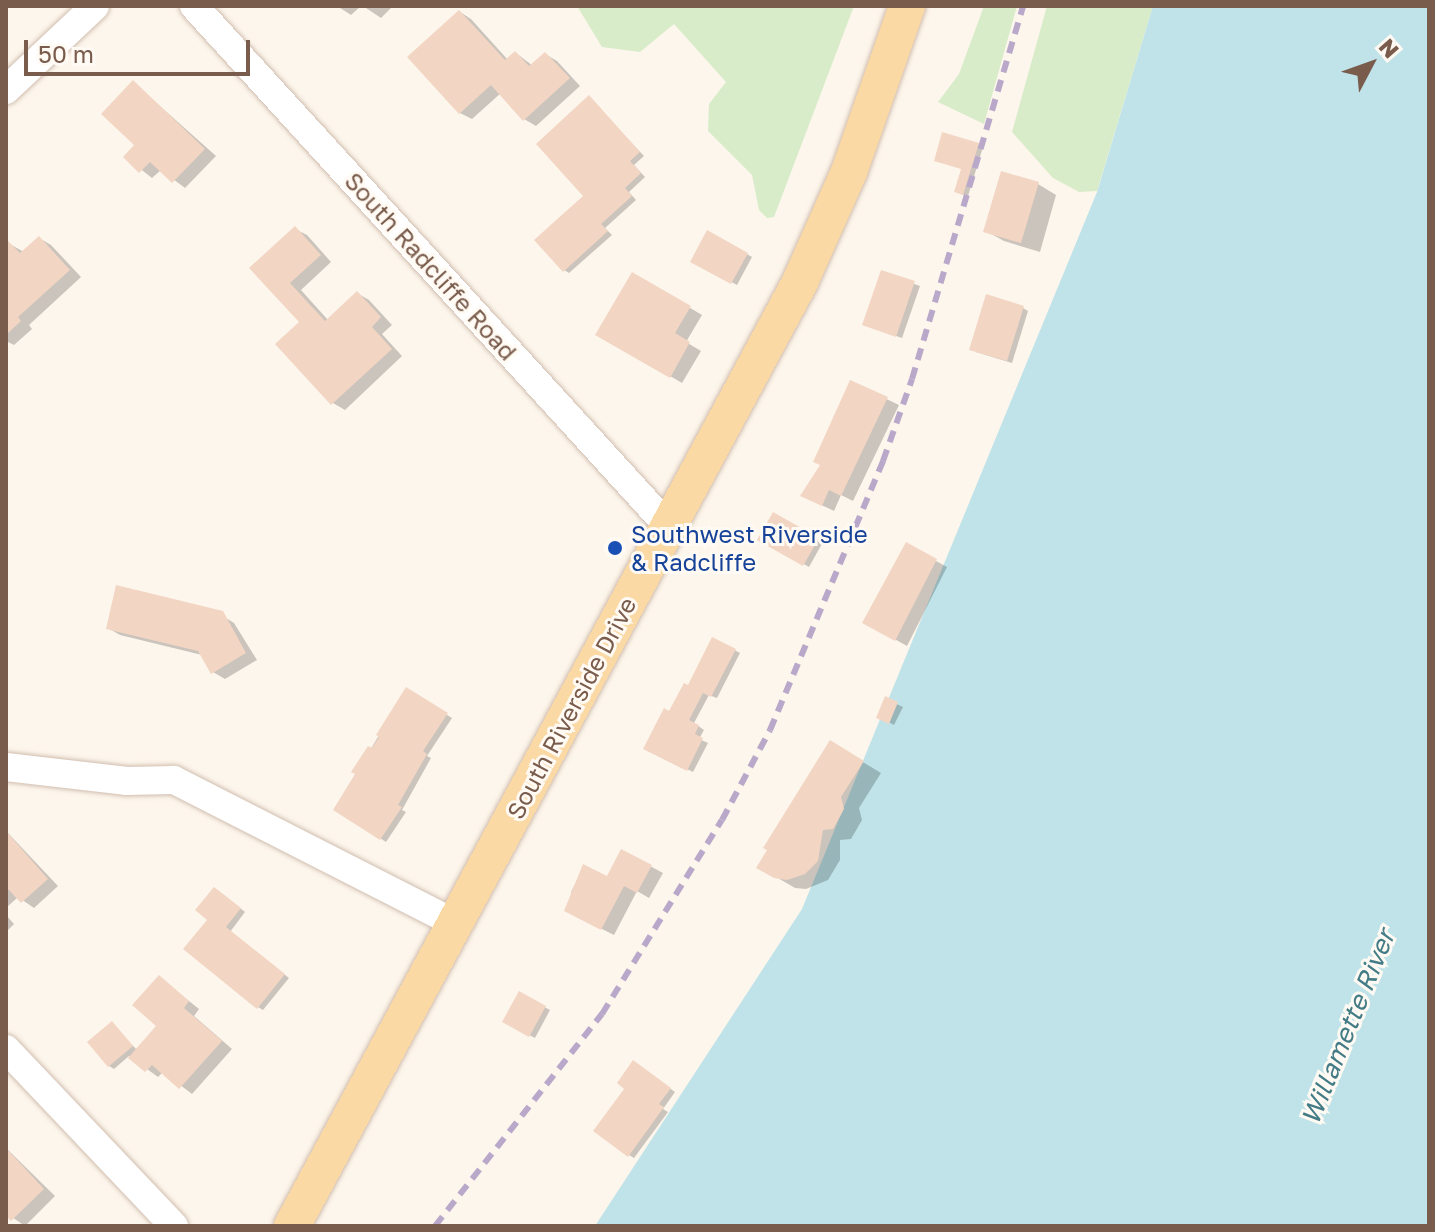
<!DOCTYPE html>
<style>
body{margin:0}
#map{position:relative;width:1435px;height:1232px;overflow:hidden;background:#fdf6ec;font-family:"Golos Text",sans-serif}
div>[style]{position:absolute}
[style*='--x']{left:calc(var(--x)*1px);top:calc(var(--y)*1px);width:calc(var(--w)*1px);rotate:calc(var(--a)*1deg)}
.green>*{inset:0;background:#d8ecc9}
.water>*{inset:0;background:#bfe3e8}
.shadow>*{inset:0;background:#0003}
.building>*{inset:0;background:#f3d5c3}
.roads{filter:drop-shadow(0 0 2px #d1beb0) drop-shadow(0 0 2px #d1beb0)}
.minor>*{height:28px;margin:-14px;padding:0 14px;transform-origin:14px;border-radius:14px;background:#fff}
.major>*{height:36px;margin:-18px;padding:0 18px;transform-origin:18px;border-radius:18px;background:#fbd9a5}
.rail>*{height:6px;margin-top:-3px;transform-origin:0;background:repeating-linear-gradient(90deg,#b9a8c9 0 12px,transparent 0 20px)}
.dots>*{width:22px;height:22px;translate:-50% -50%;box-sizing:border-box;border:4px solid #fffaf3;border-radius:50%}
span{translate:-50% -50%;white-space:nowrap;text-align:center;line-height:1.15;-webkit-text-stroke:6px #fffaf3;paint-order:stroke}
.street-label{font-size:24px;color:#7a5c4d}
.transit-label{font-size:24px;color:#164399}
.left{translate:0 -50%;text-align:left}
.water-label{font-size:26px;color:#437c86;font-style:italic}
.frame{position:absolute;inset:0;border:8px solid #7a5c4d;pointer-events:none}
.north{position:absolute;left:1331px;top:24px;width:80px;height:80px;-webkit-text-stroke:6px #fffaf3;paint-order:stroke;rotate:49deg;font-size:22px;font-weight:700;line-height:32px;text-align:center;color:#7a5c4d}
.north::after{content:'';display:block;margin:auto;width:28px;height:36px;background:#7a5c4d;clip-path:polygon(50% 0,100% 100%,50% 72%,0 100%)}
.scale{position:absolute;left:24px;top:40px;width:226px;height:36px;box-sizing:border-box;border:4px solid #7a5c4d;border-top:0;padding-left:10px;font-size:24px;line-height:28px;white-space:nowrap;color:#7a5c4d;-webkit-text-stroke:6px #fffaf3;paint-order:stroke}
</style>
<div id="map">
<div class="green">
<div style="clip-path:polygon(577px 6px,854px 6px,774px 217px,767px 218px,759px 210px,752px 175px,708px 131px,709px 104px,726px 82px,674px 24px,640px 52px,602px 47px)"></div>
<div style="clip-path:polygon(984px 6px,1017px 6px,984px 124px,938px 102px,959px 74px)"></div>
<div style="clip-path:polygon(1047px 6px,1153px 6px,1097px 191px,1079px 192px,1053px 178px,1012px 132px)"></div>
</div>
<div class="water">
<div style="clip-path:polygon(1153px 6px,1429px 6px,1429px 1226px,595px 1226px,802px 909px,1097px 192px)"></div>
</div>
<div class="shadow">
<div style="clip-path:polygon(337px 6px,361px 6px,351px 15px)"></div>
<div style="clip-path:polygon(363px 6px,393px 6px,381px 18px)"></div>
<div style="clip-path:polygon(460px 12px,471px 19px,508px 60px,516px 53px,533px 66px,545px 54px,557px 61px,580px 86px,536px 126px,524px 119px,501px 93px,472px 119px,460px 113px)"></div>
<div style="clip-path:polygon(134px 83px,216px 156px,185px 188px,161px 170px,152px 178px,125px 157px,136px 145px)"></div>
<div style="clip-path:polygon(589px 98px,644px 156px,634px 165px,645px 177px,629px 192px,636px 200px,605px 228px,612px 235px,569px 273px,564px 270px,586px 196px)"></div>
<div style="clip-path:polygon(978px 144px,983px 147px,968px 196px,961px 194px)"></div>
<div style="clip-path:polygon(1038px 184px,1056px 195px,1040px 252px,1004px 241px,986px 231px)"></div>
<div style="clip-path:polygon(295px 229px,307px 235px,331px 262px,301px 290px,328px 320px,357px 293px,369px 300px,392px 325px,382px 334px,402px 356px,345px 410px,333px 403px,302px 322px,252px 268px)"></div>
<div style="clip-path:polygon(708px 232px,752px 257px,737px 285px,692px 261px)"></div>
<div style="clip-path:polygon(39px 238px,51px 245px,81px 277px,29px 325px,32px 329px,14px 345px,6px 341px,6px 242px,24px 252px)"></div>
<div style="clip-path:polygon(882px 272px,920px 286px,902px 338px,870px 327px)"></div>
<div style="clip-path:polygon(633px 274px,702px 315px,686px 342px,701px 351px,682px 383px,598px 334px)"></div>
<div style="clip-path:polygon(1023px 308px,1028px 311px,1012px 363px,976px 352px)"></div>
<div style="clip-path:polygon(851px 382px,899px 405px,853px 501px,841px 495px,834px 511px,815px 502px,823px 465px)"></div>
<div style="clip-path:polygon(774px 514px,823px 542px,809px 567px,760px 539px)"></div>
<div style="clip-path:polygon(907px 545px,947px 567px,907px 646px,864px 622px)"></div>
<div style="clip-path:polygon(221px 615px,234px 623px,257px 660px,225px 679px,213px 672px,202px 655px,120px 635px,108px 628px)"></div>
<div style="clip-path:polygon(713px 639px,740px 653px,717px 698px,709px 695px,694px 723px,704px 730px,699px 739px,708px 743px,693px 772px,646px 748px,689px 688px)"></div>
<div style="clip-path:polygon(406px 690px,452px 718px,427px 756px,431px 758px,402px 810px,406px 812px,386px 842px,335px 809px)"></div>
<div style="clip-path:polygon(886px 699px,903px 707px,894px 725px,879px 717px)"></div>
<div style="clip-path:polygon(848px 753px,881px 773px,859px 808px,862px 820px,851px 839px,840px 840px,840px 860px,828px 880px,806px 889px,795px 888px,759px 867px)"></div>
<div style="clip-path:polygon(6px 831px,58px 886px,34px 908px,18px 897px,6px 908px)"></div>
<div style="clip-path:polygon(622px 851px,663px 873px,649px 898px,637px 891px,614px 935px,578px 917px,571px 892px,584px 867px,608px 879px)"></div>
<div style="clip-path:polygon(220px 892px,245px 912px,230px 932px,289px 978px,263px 1010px,258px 1007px,209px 919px)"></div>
<div style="clip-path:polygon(6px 915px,14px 924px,6px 932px)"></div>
<div style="clip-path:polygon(159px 977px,199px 1009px,194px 1016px,232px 1049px,192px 1094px,163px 1072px,158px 1077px,129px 1056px,114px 1069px,109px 1066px,112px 1024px,137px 1050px,159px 1026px)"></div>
<div style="clip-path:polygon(520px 994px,550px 1010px,535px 1038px,504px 1022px)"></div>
<div style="clip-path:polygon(639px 1066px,675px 1092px,663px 1109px,668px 1112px,634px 1158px,629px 1155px,627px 1089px)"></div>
<div style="clip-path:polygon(6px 1148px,55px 1196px,25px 1226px,6px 1213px)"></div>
</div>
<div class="building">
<div style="clip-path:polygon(459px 10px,505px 60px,515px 51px,529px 66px,545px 52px,570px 78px,523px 121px,491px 85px,459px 114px,407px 57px)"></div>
<div style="clip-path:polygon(133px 80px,205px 149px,172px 183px,150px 162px,139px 173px,123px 157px,134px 145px,101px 114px)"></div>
<div style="clip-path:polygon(589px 95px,640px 152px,630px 161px,641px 173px,625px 188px,632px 196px,601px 224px,608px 231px,563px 272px,534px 240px,583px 196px,536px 144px)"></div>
<div style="clip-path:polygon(942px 132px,979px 143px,963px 195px,954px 192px,961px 169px,934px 161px)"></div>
<div style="clip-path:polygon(1001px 171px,1039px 182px,1021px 243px,983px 232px)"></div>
<div style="clip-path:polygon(295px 226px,321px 255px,290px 283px,325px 321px,357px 291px,381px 317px,372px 327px,392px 349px,331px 405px,275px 344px,299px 322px,249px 268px)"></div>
<div style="clip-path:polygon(707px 230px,748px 253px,731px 284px,690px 262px)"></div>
<div style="clip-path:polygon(39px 236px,70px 270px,18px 317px,21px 321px,6px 335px,6px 239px,20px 253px)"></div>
<div style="clip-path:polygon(881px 270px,915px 281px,896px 337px,862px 325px)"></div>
<div style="clip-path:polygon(632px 272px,691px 306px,675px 333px,690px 342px,670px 378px,595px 335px)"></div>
<div style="clip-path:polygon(986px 294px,1024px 306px,1007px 361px,969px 350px)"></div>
<div style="clip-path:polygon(850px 380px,888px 397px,841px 496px,829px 490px,822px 506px,800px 496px,820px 465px,813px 462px)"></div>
<div style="clip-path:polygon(773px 512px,819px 538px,803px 566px,757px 540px)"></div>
<div style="clip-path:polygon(906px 542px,937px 559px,895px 641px,862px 623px)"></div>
<div style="clip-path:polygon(116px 585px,223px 611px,246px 653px,211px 674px,198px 651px,106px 629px)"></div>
<div style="clip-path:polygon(712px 637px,736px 649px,711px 697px,703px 693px,689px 720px,699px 725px,695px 734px,703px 738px,687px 771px,643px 749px,664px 708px,669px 711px,684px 683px,688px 685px)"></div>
<div style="clip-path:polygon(406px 687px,448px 713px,423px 751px,427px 754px,398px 805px,402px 807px,380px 840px,333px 810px,355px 774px,351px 772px,368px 746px,372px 748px,379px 737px,376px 735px)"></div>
<div style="clip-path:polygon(885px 696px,898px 702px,889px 724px,876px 718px)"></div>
<div style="clip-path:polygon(830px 740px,864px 761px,841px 797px,844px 809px,833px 829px,823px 830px,818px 861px,805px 874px,787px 880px,774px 878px,756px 868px,767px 850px,763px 848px)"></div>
<div style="clip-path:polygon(6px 831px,48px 879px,21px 903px,8px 889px,6px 891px)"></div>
<div style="clip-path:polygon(621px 849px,652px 865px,637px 893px,624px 886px,601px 930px,564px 911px,583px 864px,607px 876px)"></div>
<div style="clip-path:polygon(214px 887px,241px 908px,226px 927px,285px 974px,257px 1009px,183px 949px,207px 920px,195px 910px)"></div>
<div style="clip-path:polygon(159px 975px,189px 1001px,184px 1008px,222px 1041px,179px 1089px,152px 1065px,145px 1072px,128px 1058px,156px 1026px,132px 1005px)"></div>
<div style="clip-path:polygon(519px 991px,546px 1006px,529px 1037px,502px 1022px)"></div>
<div style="clip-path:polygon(112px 1021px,133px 1046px,108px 1067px,87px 1042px)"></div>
<div style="clip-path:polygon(633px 1060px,671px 1088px,659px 1104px,664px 1107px,628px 1157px,593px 1131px,624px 1089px,617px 1083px)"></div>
<div style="clip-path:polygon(6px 1148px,44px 1189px,11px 1221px,6px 1216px)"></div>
</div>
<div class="roads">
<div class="minor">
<div style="--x:194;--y:6;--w:704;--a:47.65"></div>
<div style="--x:6;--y:90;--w:122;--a:-43.3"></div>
<div style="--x:6;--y:767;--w:122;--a:6.6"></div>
<div style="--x:127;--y:781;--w:47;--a:-1.2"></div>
<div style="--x:174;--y:780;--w:315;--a:27"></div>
<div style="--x:6;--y:1049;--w:244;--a:46.5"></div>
</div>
<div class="major">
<div style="--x:292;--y:1226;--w:1072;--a:-61.71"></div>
<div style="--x:800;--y:282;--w:120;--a:-66"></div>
<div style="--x:849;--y:172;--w:176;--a:-70.7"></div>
</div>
</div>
<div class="rail">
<div style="--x:435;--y:1226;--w:270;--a:-51.8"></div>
<div style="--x:602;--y:1014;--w:228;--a:-58.3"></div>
<div style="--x:722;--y:820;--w:102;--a:-61.9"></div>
<div style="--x:770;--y:730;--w:292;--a:-67.2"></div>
<div style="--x:883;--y:461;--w:87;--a:-70.5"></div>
<div style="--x:912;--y:379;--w:389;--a:-73.4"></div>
</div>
<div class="dots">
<div style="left:615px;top:548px;background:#1a4fb4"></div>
</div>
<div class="street-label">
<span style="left:431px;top:266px;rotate:48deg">South Radcliffe Road</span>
<span style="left:571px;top:708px;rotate:-62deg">South Riverside Drive</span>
</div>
<div class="transit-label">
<span class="left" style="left:631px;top:548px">Southwest Riverside<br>&amp; Radcliffe</span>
</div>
<div class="water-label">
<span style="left:1348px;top:1027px;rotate:-68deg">Willamette River</span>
</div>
<div class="frame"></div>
<div class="north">N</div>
<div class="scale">50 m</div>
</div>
